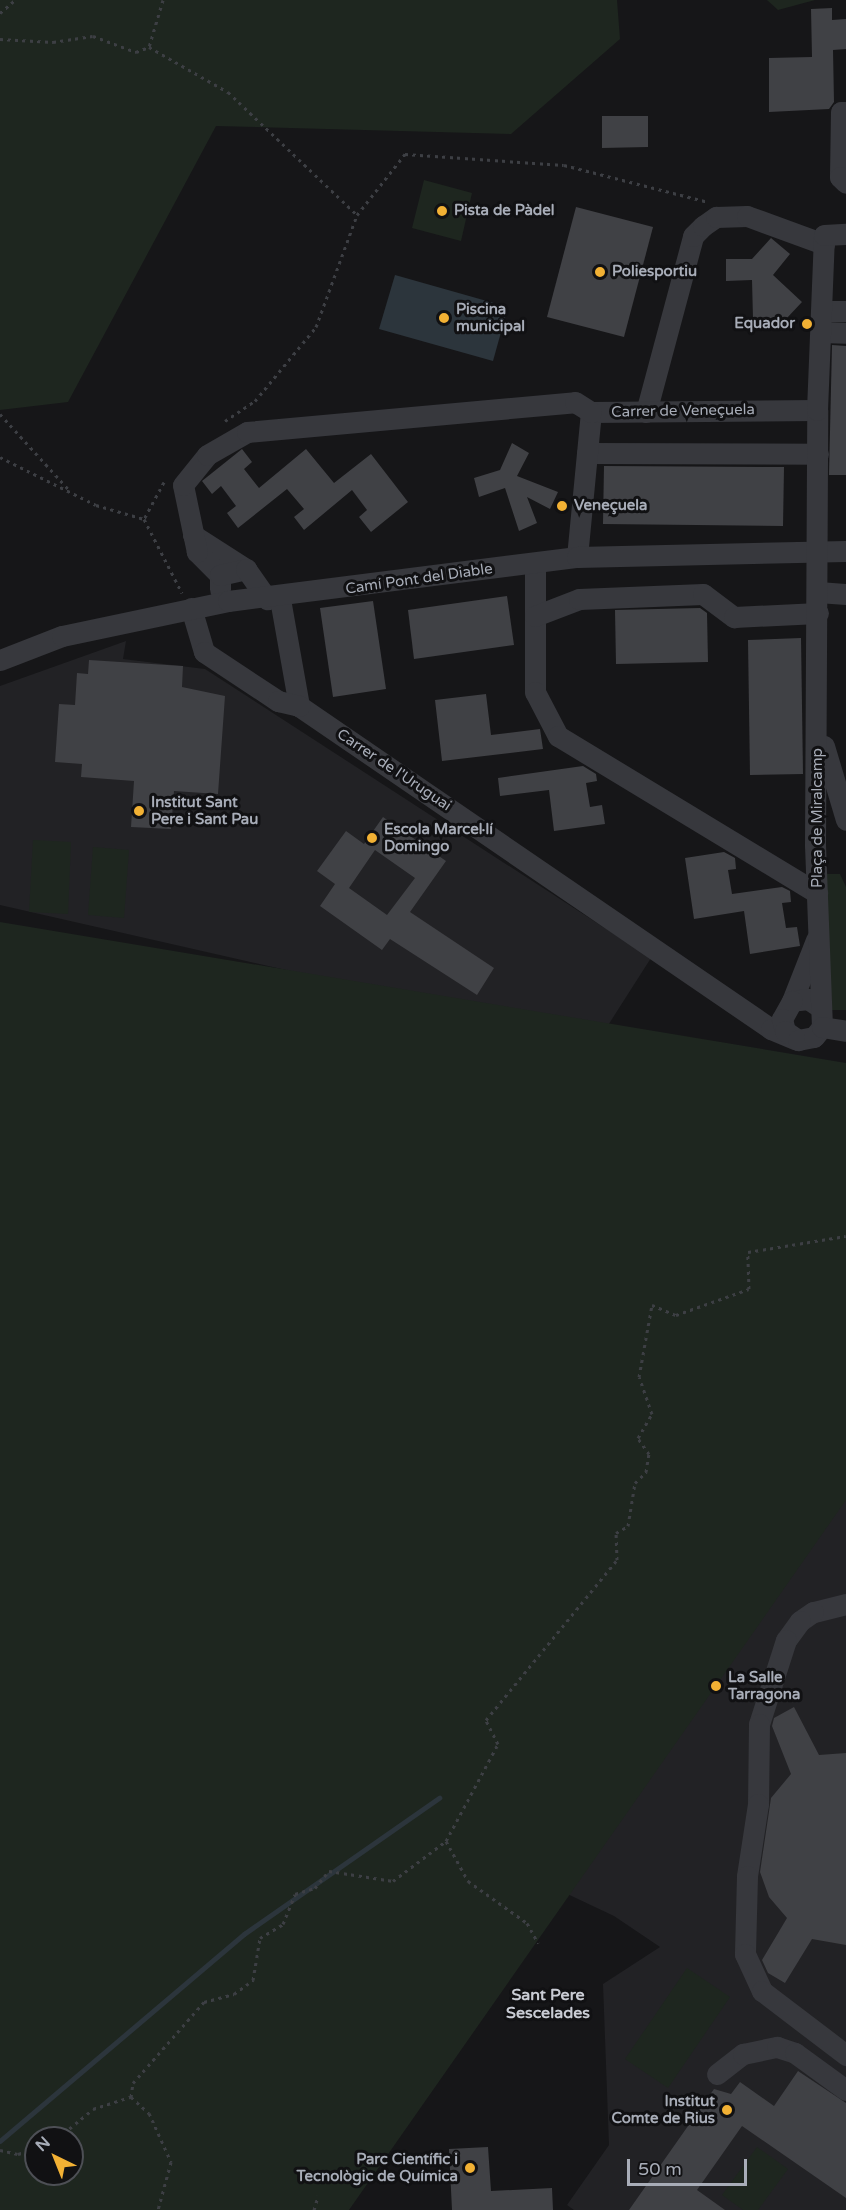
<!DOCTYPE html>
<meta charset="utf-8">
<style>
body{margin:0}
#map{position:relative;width:846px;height:2210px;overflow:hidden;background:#161618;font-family:"Varela Round",sans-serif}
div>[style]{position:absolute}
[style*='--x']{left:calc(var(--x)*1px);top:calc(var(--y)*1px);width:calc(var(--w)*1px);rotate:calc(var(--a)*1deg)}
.built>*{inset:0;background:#222225}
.green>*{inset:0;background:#1e261f}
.water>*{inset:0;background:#2c353c}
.stream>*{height:4.5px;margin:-2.25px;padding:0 2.25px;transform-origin:2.25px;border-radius:2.25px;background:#2c353c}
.building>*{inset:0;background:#404145}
.path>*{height:3px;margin-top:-1.5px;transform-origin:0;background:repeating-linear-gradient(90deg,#3d3f44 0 3px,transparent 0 7.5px)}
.minor>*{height:21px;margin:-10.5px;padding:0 10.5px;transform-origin:10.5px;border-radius:10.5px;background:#37383d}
.dots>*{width:16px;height:16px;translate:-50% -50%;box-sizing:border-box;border:3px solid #111113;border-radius:50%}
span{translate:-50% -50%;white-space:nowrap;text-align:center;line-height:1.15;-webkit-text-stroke:6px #111113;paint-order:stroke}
.poi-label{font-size:15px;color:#a8adb8;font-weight:700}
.left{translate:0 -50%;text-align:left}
.right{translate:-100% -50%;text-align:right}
.street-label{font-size:15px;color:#a8adb8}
.neighbourhood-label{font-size:16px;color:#c9ccd4;font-weight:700}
.north{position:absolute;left:24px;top:2126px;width:60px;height:60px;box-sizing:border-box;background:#111113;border:2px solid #4d4f55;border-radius:50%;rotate:317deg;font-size:16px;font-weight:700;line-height:24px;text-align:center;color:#a8adb8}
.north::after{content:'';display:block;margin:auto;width:21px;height:27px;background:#f2b134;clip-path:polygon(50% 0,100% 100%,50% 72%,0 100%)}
.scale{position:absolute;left:627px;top:2159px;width:120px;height:27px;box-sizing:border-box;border:3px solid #a8adb8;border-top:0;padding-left:8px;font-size:18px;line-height:21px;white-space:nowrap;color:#a8adb8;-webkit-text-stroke:4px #111113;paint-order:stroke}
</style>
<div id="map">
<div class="built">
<div style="clip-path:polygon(126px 641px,123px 659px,205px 669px,651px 958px,598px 1041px,0 905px,0 686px)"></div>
<div style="clip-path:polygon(846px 1434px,846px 2210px,574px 2210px,567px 2205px,609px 2145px,603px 1984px,660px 1947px,614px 1916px,461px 1844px)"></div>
</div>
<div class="green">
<div style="clip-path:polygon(0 0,617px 0,620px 39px,511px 134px,216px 126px,68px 402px,0 410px)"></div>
<div style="clip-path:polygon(767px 0,815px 0,778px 10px)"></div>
<div style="clip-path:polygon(424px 180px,472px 193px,461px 241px,412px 228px)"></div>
<div style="clip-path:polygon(33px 840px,71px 842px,68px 914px,29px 912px)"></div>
<div style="clip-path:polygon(93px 847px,129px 850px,124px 918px,88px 915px)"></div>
<div style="clip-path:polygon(824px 874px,840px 874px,846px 887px,846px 1010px,832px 1010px)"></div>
<div style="clip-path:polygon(evenodd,0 922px,846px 1063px,846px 1500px,349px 2210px,0 2210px,0 922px,36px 2138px,72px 2138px,72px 2174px,36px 2174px,36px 2138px)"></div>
<div style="clip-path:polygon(687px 1968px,730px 1997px,668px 2088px,625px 2059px)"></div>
<div style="clip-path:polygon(757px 2147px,788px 2169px,758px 2210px,743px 2210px,722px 2195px)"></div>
</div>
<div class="water">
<div style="clip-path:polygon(395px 275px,508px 307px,493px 361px,379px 329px)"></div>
</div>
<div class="stream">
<div style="--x:0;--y:2141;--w:320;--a:-40.3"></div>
<div style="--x:244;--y:1934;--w:238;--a:-34.9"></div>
</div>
<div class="building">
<div style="clip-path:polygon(832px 8px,832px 20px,846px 19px,846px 49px,833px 50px,834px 102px,829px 109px,769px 112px,769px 58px,812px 57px,811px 9px)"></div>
<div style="clip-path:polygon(602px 116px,648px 116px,648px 147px,602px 148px)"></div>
<div style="clip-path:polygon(576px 207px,653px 227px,624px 337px,547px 317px)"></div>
<div style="clip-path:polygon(771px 238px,790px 254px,773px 275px,802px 302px,786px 319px,753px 319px,752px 280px,726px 281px,726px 259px,752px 259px)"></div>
<div style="clip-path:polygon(832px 345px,846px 346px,846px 475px,829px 475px)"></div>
<div style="clip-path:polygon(512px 443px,529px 453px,517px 476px,558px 492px,550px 509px,527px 497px,537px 523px,519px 531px,505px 488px,479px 497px,474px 478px,500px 470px)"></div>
<div style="clip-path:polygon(242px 449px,252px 462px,244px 469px,259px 488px,306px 449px,334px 483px,371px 454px,408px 502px,371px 532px,359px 517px,367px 510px,352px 490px,304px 530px,294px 517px,304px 509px,287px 489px,238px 528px,227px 513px,236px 506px,221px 486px,212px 494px,202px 481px)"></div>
<div style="clip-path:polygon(604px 466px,784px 467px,783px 526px,603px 524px)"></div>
<div style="clip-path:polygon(507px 596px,514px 645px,414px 659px,408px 610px)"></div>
<div style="clip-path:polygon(373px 601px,386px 689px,333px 697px,320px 608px)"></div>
<div style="clip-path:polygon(700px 608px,707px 613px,708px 662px,616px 664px,615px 610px)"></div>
<div style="clip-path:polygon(801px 638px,803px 774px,750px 775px,748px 640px)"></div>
<div style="clip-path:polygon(89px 660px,183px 666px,182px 687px,225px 696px,218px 794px,174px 791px,171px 829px,131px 827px,134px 781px,81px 777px,82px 764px,55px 762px,59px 704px,75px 705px,77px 673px,88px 674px)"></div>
<div style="clip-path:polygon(486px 694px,491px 735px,540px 729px,543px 749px,442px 761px,435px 700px)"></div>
<div style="clip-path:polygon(583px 766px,596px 774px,597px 781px,586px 783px,590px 807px,602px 805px,605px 824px,554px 831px,549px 790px,500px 796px,498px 778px)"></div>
<div style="clip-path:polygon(evenodd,383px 817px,446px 861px,410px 912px,494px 968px,477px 995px,390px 939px,382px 950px,320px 906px,335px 884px,317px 871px,346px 831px,364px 844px,383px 817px,375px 850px,415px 878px,387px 915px,349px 888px,375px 850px)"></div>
<div style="clip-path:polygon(724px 852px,735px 858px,736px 869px,728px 870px,732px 894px,782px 887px,790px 891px,791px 902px,782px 903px,786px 928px,797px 927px,800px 946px,750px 954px,744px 911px,694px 919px,685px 858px)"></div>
<div style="clip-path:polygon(794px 1707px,819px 1755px,846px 1753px,846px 1945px,812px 1939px,785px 1983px,768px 1973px,762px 1960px,787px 1918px,769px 1897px,760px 1872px,771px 1798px,791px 1774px,772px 1726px,774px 1718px)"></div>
<div style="clip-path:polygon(798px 2071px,846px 2103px,846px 2198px,742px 2126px,697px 2190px,725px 2210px,629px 2210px,714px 2089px,731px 2094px,740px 2082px,774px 2106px)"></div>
<div style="clip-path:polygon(488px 2147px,491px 2191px,552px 2188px,553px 2210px,452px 2210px,449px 2149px)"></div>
</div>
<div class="path">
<div style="--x:163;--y:0;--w:49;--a:106.6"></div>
<div style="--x:149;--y:47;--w:91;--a:29.7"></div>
<div style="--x:228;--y:92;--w:178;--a:43.6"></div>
<div style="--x:0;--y:13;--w:20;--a:-41"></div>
<div style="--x:0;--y:39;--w:53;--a:3.2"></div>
<div style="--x:53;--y:42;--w:40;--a:-8.5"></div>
<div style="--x:93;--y:36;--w:46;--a:20.4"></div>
<div style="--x:136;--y:52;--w:14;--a:-21"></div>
<div style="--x:0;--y:414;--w:104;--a:47.7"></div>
<div style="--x:225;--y:421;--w:36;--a:-34"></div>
<div style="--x:255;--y:401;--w:96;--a:-50.5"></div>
<div style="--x:316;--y:327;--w:119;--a:-69.9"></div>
<div style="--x:357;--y:215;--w:78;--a:-51.8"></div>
<div style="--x:405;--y:154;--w:159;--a:4"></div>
<div style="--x:564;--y:165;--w:149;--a:14.4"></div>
<div style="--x:0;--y:457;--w:107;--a:26.6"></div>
<div style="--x:96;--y:505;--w:50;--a:16.3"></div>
<div style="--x:164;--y:482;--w:42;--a:118.4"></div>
<div style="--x:144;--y:519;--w:83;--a:62.8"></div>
<div style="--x:446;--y:1841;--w:46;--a:61.2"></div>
<div style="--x:468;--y:1881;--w:72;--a:35.4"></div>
<div style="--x:527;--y:1923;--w:23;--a:61"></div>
<div style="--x:131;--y:2097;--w:14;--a:-82"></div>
<div style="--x:133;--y:2083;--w:108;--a:-48.8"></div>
<div style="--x:204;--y:2002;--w:31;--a:-15"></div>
<div style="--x:234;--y:1994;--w:24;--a:-36"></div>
<div style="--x:253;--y:1980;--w:43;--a:-80.5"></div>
<div style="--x:260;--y:1938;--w:27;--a:-31"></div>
<div style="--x:283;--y:1924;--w:32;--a:-68"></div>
<div style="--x:295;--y:1894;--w:21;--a:-17"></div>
<div style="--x:315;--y:1888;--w:22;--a:-51"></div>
<div style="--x:329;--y:1871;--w:65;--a:8.9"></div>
<div style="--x:393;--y:1881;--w:66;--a:-37"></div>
<div style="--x:446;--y:1841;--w:110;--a:-61.8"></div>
<div style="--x:498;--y:1744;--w:27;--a:-117"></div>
<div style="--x:486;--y:1720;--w:207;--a:-50.7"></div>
<div style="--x:617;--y:1560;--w:27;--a:-92"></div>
<div style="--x:616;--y:1533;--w:14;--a:-30"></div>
<div style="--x:628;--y:1526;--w:44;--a:-80.8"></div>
<div style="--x:635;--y:1483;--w:16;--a:-45"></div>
<div style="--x:646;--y:1472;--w:18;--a:-81"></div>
<div style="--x:649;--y:1454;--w:19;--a:-125"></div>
<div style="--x:638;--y:1438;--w:28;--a:-60"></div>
<div style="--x:652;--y:1414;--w:39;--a:-109"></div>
<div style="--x:639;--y:1377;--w:73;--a:-79.8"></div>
<div style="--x:652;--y:1305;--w:26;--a:23"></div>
<div style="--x:676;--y:1315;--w:77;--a:-19.6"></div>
<div style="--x:749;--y:1289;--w:37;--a:-92"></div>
<div style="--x:748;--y:1252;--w:99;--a:-9.3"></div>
<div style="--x:58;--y:2138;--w:45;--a:-39.6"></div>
<div style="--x:93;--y:2109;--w:40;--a:-18"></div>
<div style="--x:131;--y:2097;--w:24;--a:42"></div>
<div style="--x:149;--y:2113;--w:54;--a:65.8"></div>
<div style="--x:171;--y:2162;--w:50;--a:105.2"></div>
<div style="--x:0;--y:2150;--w:18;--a:13"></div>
<div style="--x:18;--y:2154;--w:19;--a:-16"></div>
<div style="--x:314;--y:2210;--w:15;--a:-74"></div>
</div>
<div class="minor">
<div style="--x:846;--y:112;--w:5;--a:180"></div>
<div style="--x:841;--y:112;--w:65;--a:90.9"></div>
<div style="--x:840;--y:177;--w:8;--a:45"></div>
<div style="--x:822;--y:311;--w:24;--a:0"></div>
<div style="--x:821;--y:332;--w:25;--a:2"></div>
<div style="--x:646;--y:412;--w:182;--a:-75"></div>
<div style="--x:693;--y:236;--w:14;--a:-45"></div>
<div style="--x:703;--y:226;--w:16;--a:-35"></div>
<div style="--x:716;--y:217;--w:31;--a:-2"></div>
<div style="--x:747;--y:216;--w:82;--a:20"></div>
<div style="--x:587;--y:453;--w:231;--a:0.2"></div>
<div style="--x:193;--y:535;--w:63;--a:32.7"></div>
<div style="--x:577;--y:557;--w:146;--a:-84.5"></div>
<div style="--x:591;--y:412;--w:226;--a:-0.5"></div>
<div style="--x:535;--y:563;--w:129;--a:90"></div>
<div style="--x:535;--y:692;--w:50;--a:62.4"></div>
<div style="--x:558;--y:736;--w:303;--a:31.2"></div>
<div style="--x:220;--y:575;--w:33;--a:-135"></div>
<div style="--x:197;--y:552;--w:68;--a:-101.8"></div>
<div style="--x:183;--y:485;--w:38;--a:-51"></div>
<div style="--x:207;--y:455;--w:46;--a:-29.9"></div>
<div style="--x:247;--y:432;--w:329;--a:-5.2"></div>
<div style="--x:575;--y:402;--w:19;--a:32"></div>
<div style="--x:220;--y:589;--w:14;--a:-90"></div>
<div style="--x:220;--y:575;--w:27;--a:-13"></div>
<div style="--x:246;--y:569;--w:37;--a:55"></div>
<div style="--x:818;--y:592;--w:28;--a:4"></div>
<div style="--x:280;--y:599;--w:109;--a:79.9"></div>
<div style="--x:299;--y:706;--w:572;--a:34.38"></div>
<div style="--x:771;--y:1029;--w:26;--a:23"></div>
<div style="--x:191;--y:608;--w:46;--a:73.5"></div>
<div style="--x:204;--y:652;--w:89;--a:33.5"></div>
<div style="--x:278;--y:701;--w:22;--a:13"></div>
<div style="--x:535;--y:616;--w:47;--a:-21.1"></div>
<div style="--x:579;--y:599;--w:124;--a:-2.3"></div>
<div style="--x:703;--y:594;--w:39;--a:37"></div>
<div style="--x:734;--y:617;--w:84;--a:-2.7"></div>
<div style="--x:0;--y:660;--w:66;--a:-21.2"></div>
<div style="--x:62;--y:636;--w:170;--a:-11.9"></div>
<div style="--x:228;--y:601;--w:352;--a:-7.2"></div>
<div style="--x:577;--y:557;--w:269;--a:-1.3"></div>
<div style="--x:824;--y:746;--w:77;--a:73.4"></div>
<div style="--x:792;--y:1001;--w:66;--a:-68.5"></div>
<div style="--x:821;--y:1008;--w:16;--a:-145"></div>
<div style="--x:808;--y:999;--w:16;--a:173"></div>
<div style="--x:792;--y:1001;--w:21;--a:119"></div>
<div style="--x:782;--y:1019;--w:12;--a:76"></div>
<div style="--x:785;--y:1031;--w:16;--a:35"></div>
<div style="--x:798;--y:1040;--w:16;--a:-11"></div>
<div style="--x:814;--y:1037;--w:13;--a:-51"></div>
<div style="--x:822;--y:1027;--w:182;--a:-92.2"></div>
<div style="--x:815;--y:845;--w:435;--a:-89.7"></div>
<div style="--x:817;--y:410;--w:175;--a:-87.7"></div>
<div style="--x:824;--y:235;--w:22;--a:-3"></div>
<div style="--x:822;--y:1027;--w:24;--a:9"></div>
<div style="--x:846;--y:1604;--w:34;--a:166"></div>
<div style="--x:813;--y:1612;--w:16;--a:145"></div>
<div style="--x:800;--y:1621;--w:24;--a:126"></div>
<div style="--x:786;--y:1640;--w:88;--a:107.8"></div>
<div style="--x:759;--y:1724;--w:80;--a:90.7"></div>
<div style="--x:758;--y:1804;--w:73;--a:98.7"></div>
<div style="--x:747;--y:1876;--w:78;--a:91.5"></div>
<div style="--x:745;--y:1954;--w:41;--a:65.3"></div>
<div style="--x:762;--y:1991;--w:106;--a:37.3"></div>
<div style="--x:717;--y:2074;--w:33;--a:-38"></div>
<div style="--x:743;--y:2054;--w:35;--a:-12"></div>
<div style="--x:777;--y:2047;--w:19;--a:18"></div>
<div style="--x:795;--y:2053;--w:63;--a:36"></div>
</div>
<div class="dots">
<div style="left:442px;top:211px;background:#f2b134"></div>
<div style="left:600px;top:272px;background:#f2b134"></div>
<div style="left:444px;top:318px;background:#f2b134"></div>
<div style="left:807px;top:324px;background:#f2b134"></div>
<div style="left:562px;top:506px;background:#f2b134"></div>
<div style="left:139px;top:811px;background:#f2b134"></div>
<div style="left:372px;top:838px;background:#f2b134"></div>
<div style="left:716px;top:1686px;background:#f2b134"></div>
<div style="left:727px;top:2110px;background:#f2b134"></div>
<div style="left:470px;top:2168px;background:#f2b134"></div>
</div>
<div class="poi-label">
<span class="left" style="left:454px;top:211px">Pista de Pàdel</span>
<span class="left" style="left:612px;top:272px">Poliesportiu</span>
<span class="left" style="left:456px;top:318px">Piscina<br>municipal</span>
<span class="right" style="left:795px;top:324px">Equador</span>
<span class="left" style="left:574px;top:506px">Veneçuela</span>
<span class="left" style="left:151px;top:811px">Institut Sant<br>Pere i Sant Pau</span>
<span class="left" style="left:384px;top:838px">Escola Marcel·lí<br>Domingo</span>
<span class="left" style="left:728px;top:1686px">La Salle<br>Tarragona</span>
<span class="right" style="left:715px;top:2110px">Institut<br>Comte de Rius</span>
<span class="right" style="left:458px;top:2168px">Parc Científic i<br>Tecnològic de Química</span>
</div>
<div class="street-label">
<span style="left:683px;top:411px;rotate:-1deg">Carrer de Veneçuela</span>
<span style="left:419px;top:579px;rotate:-8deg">Camí Pont del Diable</span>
<span style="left:394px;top:770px;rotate:34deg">Carrer de l'Uruguai</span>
<span style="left:818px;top:818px;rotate:-90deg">Plaça de Miralcamp</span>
</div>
<div class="neighbourhood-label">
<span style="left:548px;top:2004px">Sant Pere<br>Sescelades</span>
</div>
<div class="north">N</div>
<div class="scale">50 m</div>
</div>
